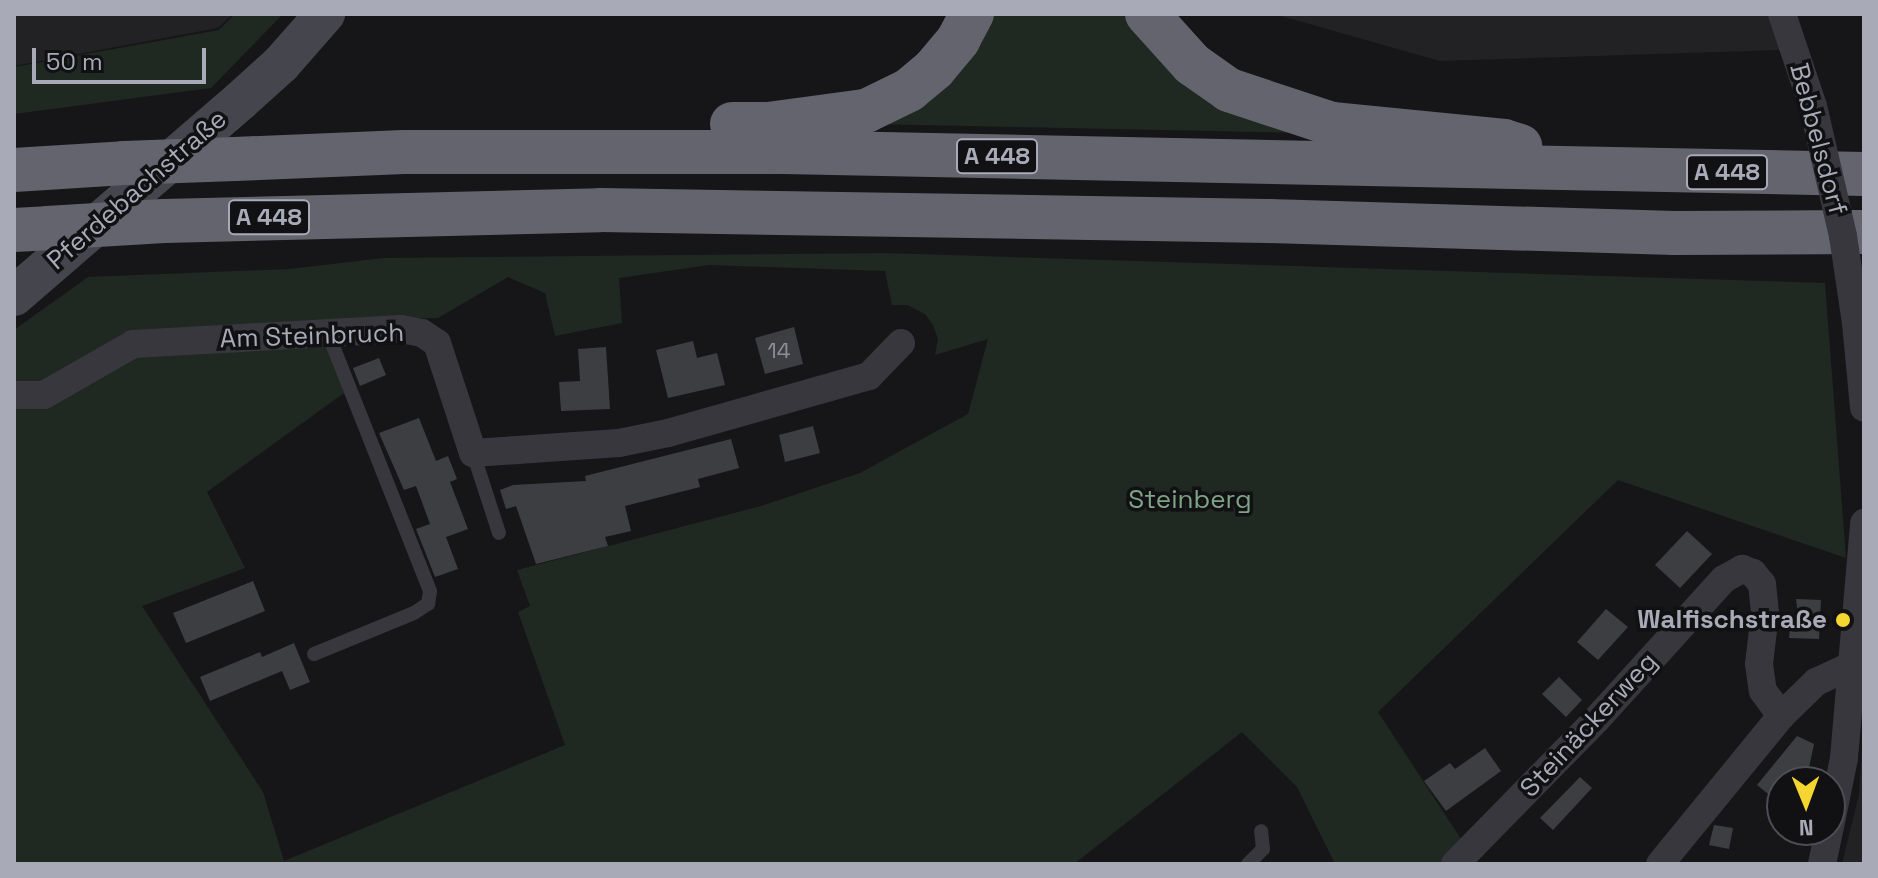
<!DOCTYPE html>
<meta charset="utf-8">
<style>
body{margin:0}
#map{position:relative;width:1878px;height:878px;overflow:hidden;background:#161618;font-family:"Space Grotesk",sans-serif}
div>[style]{position:absolute}
[style*='--x']{left:calc(var(--x)*1px);top:calc(var(--y)*1px);width:calc(var(--w)*1px);rotate:calc(var(--a)*1deg)}
.built>*{inset:0;background:#222225}
.green>*{inset:0;background:#202822}
.building>*{inset:0;background:#3d3e42}
.service>*{height:14px;margin:-7px;padding:0 7px;transform-origin:7px;border-radius:7px;background:#37373d}
.minor>*{height:28px;margin:-14px;padding:0 14px;transform-origin:14px;border-radius:14px;background:#37373d}
.secondary>*{height:40px;margin:-20px;padding:0 20px;transform-origin:20px;border-radius:20px;background:#45454d}
.motorway>*{height:44px;margin:-22px;padding:0 22px;transform-origin:22px;border-radius:22px;background:#63646e}
.minor-bridge>*{height:28px;margin:-14px;padding:0 14px;transform-origin:14px;border-radius:14px;background:#37373d}
.motorway-bridge>*{height:44px;margin:-22px;padding:0 22px;transform-origin:22px;border-radius:22px;background:#63646e}
.dots>*{width:22px;height:22px;translate:-50% -50%;box-sizing:border-box;border:4px solid #111113;border-radius:50%}
span{translate:-50% -50%;white-space:nowrap;text-align:center;line-height:1.15;-webkit-text-stroke:7px #111113;paint-order:stroke}
.number-label{font-size:22px;color:#8d8f9a}
.number-label span{-webkit-text-stroke-width:0}
.shield-label span{padding:2px 6px;background:#111113;border:2px solid;border-radius:6px;-webkit-text-stroke-width:0}
.shield-label{font-size:24px;color:#a8aab8;font-weight:700}
.street-label{font-size:26px;color:#a8aab8}
.park-label{font-size:26px;color:#7ea387}
.poi-label{font-size:26px;color:#a8aab8;font-weight:700}
.right{translate:-100% -50%;text-align:right}
.frame{position:absolute;inset:0;border:16px solid #a8aab8;pointer-events:none}
.north{position:absolute;left:1766px;top:766px;width:80px;height:80px;box-sizing:border-box;background:#111113;border:2px solid #4d4e55;border-radius:50%;rotate:179deg;font-size:22px;font-weight:700;line-height:32px;text-align:center;color:#a8aab8}
.north::after{content:'';display:block;margin:auto;width:28px;height:36px;background:#f5d630;clip-path:polygon(50% 0,100% 100%,50% 72%,0 100%)}
.scale{position:absolute;left:32px;top:48px;width:174px;height:36px;box-sizing:border-box;border:4px solid #a8aab8;border-top:0;padding-left:10px;font-size:24px;line-height:28px;white-space:nowrap;color:#a8aab8;-webkit-text-stroke:6px #111113;paint-order:stroke}
</style>
<div id="map">
<div class="built">
<div style="clip-path:polygon(14px 14px,233px 14px,218px 28px,14px 66px)"></div>
<div style="clip-path:polygon(1274px 14px,1770px 14px,1783px 50px,1440px 61px)"></div>
<div style="clip-path:polygon(1864px 716px,1864px 864px,1842px 864px,1859px 794px)"></div>
</div>
<div class="green">
<div style="clip-path:polygon(235px 14px,283px 14px,211px 88px,14px 114px,14px 67px,219px 30px)"></div>
<div style="clip-path:polygon(980px 14px,1138px 14px,1306px 133px,870px 124px)"></div>
<div style="clip-path:polygon(evenodd,886px 253px,1825px 283px,1846px 558px,1618px 480px,1378px 712px,1465px 845px,1440px 864px,1335px 864px,1297px 787px,1242px 732px,1074px 864px,14px 864px,14px 330px,88px 277px,289px 269px,384px 258px,886px 253px,709px 265px,885px 271px,892px 305px,907px 305px,925px 314px,933px 325px,938px 339px,935px 355px,988px 339px,968px 414px,860px 473px,761px 506px,517px 570px,530px 606px,518px 612px,565px 745px,284px 861px,263px 792px,142px 606px,245px 568px,207px 492px,344px 393px,321px 321px,438px 318px,508px 277px,545px 293px,555px 336px,622px 323px,619px 278px,709px 265px)"></div>
</div>
<div class="building">
<div style="clip-path:polygon(794px 327px,803px 364px,765px 374px,755px 338px)"></div>
<div style="clip-path:polygon(693px 341px,697px 358px,717px 353px,725px 385px,668px 398px,656px 350px)"></div>
<div style="clip-path:polygon(606px 347px,610px 409px,561px 411px,559px 382px,580px 381px,578px 349px)"></div>
<div style="clip-path:polygon(379px 358px,386px 375px,360px 386px,353px 368px)"></div>
<div style="clip-path:polygon(419px 418px,436px 461px,448px 456px,457px 479px,450px 482px,468px 529px,446px 537px,458px 569px,435px 577px,416px 529px,430px 524px,416px 486px,404px 490px,379px 433px)"></div>
<div style="clip-path:polygon(813px 426px,820px 453px,785px 462px,779px 435px)"></div>
<div style="clip-path:polygon(731px 439px,739px 468px,698px 479px,700px 487px,625px 506px,631px 531px,605px 537px,608px 546px,536px 564px,516px 506px,506px 509px,500px 490px,513px 485px,586px 481px,585px 476px)"></div>
<div style="clip-path:polygon(1687px 531px,1712px 554px,1680px 588px,1655px 565px)"></div>
<div style="clip-path:polygon(253px 581px,265px 611px,186px 643px,173px 613px)"></div>
<div style="clip-path:polygon(1796px 599px,1821px 600px,1819px 639px,1789px 638px,1791px 615px,1798px 616px)"></div>
<div style="clip-path:polygon(1606px 609px,1628px 627px,1598px 660px,1577px 642px)"></div>
<div style="clip-path:polygon(294px 643px,310px 682px,290px 690px,282px 671px,210px 701px,200px 677px,260px 652px,262px 657px)"></div>
<div style="clip-path:polygon(1559px 677px,1582px 700px,1566px 717px,1542px 694px)"></div>
<div style="clip-path:polygon(1797px 736px,1814px 744px,1806px 782px,1782px 782px,1782px 805px,1757px 785px)"></div>
<div style="clip-path:polygon(1485px 748px,1501px 771px,1446px 811px,1424px 781px,1450px 763px,1455px 769px)"></div>
<div style="clip-path:polygon(1580px 777px,1592px 788px,1553px 830px,1540px 818px)"></div>
<div style="clip-path:polygon(1714px 825px,1733px 828px,1729px 849px,1709px 845px)"></div>
</div>
<div class="service">
<div style="--x:473;--y:453;--w:84;--a:72"></div>
<div style="--x:314;--y:654;--w:108;--a:-22.3"></div>
<div style="--x:414;--y:613;--w:17;--a:-33"></div>
<div style="--x:428;--y:604;--w:13;--a:-81"></div>
<div style="--x:430;--y:591;--w:277;--a:-111.6"></div>
<div style="--x:1248;--y:864;--w:21;--a:-45"></div>
<div style="--x:1263;--y:849;--w:18;--a:-96"></div>
</div>
<div class="minor">
<div style="--x:1782;--y:14;--w:97;--a:71.4"></div>
<div style="--x:1856;--y:323;--w:85;--a:84.6"></div>
<div style="--x:14;--y:395;--w:30;--a:0"></div>
<div style="--x:44;--y:395;--w:103;--a:-29.8"></div>
<div style="--x:133;--y:344;--w:268;--a:-3.2"></div>
<div style="--x:401;--y:329;--w:21;--a:11"></div>
<div style="--x:422;--y:333;--w:18;--a:34"></div>
<div style="--x:437;--y:343;--w:116;--a:71.9"></div>
<div style="--x:473;--y:453;--w:146;--a:-3.9"></div>
<div style="--x:619;--y:443;--w:50;--a:-11.5"></div>
<div style="--x:668;--y:433;--w:209;--a:-15.8"></div>
<div style="--x:869;--y:376;--w:46;--a:-45.9"></div>
<div style="--x:1830;--y:827;--w:70;--a:-78.5"></div>
<div style="--x:1844;--y:758;--w:236;--a:-85.1"></div>
<div style="--x:1455;--y:864;--w:202;--a:-45.6"></div>
<div style="--x:1596;--y:720;--w:190;--a:-47.8"></div>
<div style="--x:1724;--y:579;--w:21;--a:-29"></div>
<div style="--x:1742;--y:569;--w:12;--a:20"></div>
<div style="--x:1753;--y:573;--w:14;--a:51"></div>
<div style="--x:1762;--y:584;--w:29;--a:84"></div>
<div style="--x:1765;--y:613;--w:51;--a:96.7"></div>
<div style="--x:1759;--y:664;--w:27;--a:82"></div>
<div style="--x:1763;--y:691;--w:31;--a:54"></div>
<div style="--x:1660;--y:864;--w:191;--a:-50.7"></div>
<div style="--x:1781;--y:716;--w:49;--a:-44.2"></div>
<div style="--x:1816;--y:682;--w:40;--a:-25"></div>
<div style="--x:1822;--y:864;--w:35;--a:-78"></div>
</div>
<div class="secondary">
<div style="--x:14;--y:296;--w:298;--a:-40.8"></div>
<div style="--x:240;--y:101;--w:55;--a:-42.1"></div>
<div style="--x:281;--y:64;--w:67;--a:-48.7"></div>
</div>
<div class="motorway">
<div style="--x:1147;--y:14;--w:67;--a:48"></div>
<div style="--x:1192;--y:64;--w:45;--a:35.1"></div>
<div style="--x:1229;--y:90;--w:108;--a:18.3"></div>
<div style="--x:1332;--y:124;--w:173;--a:5.6"></div>
<div style="--x:1504;--y:141;--w:17;--a:17"></div>
<div style="--x:732;--y:124;--w:36;--a:0"></div>
<div style="--x:768;--y:124;--w:99;--a:-7.6"></div>
<div style="--x:866;--y:111;--w:48;--a:-26"></div>
<div style="--x:909;--y:90;--w:33;--a:-40"></div>
<div style="--x:934;--y:69;--w:38;--a:-50"></div>
<div style="--x:958;--y:40;--w:30;--a:-62"></div>
<div style="--x:235;--y:159;--w:169;--a:-2.4"></div>
<div style="--x:404;--y:152;--w:379;--a:0"></div>
<div style="--x:783;--y:152;--w:1081;--a:1.17"></div>
<div style="--x:14;--y:170;--w:110;--a:-3.6"></div>
<div style="--x:164;--y:221;--w:436;--a:-1.4"></div>
<div style="--x:600;--y:210;--w:668;--a:0.94"></div>
<div style="--x:1268;--y:221;--w:407;--a:1.7"></div>
<div style="--x:1675;--y:233;--w:189;--a:-0.3"></div>
<div style="--x:14;--y:230;--w:33;--a:-3"></div>
</div>
<div class="minor-bridge">
<div style="--x:1813;--y:106;--w:133;--a:77"></div>
<div style="--x:1843;--y:236;--w:88;--a:81.5"></div>
</div>
<div class="motorway-bridge">
<div style="--x:124;--y:163;--w:111;--a:-2.1"></div>
<div style="--x:47;--y:228;--w:117;--a:-3.4"></div>
</div>
<div class="dots">
<div style="left:1843px;top:620px;background:#f5d630"></div>
</div>
<div class="number-label">
<span style="left:779px;top:351px">14</span>
</div>
<div class="shield-label">
<span style="left:997px;top:156px">A 448</span>
<span style="left:1727px;top:172px">A 448</span>
<span style="left:269px;top:217px">A 448</span>
</div>
<div class="street-label">
<span style="left:1818px;top:139px;rotate:75deg">Bebbelsdorf</span>
<span style="left:137px;top:190px;rotate:-41deg">Pferdebachstraße</span>
<span style="left:312px;top:336px;rotate:-2deg">Am Steinbruch</span>
<span style="left:1589px;top:725px;rotate:-47deg">Steinäckerweg</span>
</div>
<div class="park-label">
<span style="left:1190px;top:500px">Steinberg</span>
</div>
<div class="poi-label">
<span class="right" style="left:1827px;top:620px">Walfischstraße</span>
</div>
<div class="frame"></div>
<div class="north">N</div>
<div class="scale">50 m</div>
</div>
